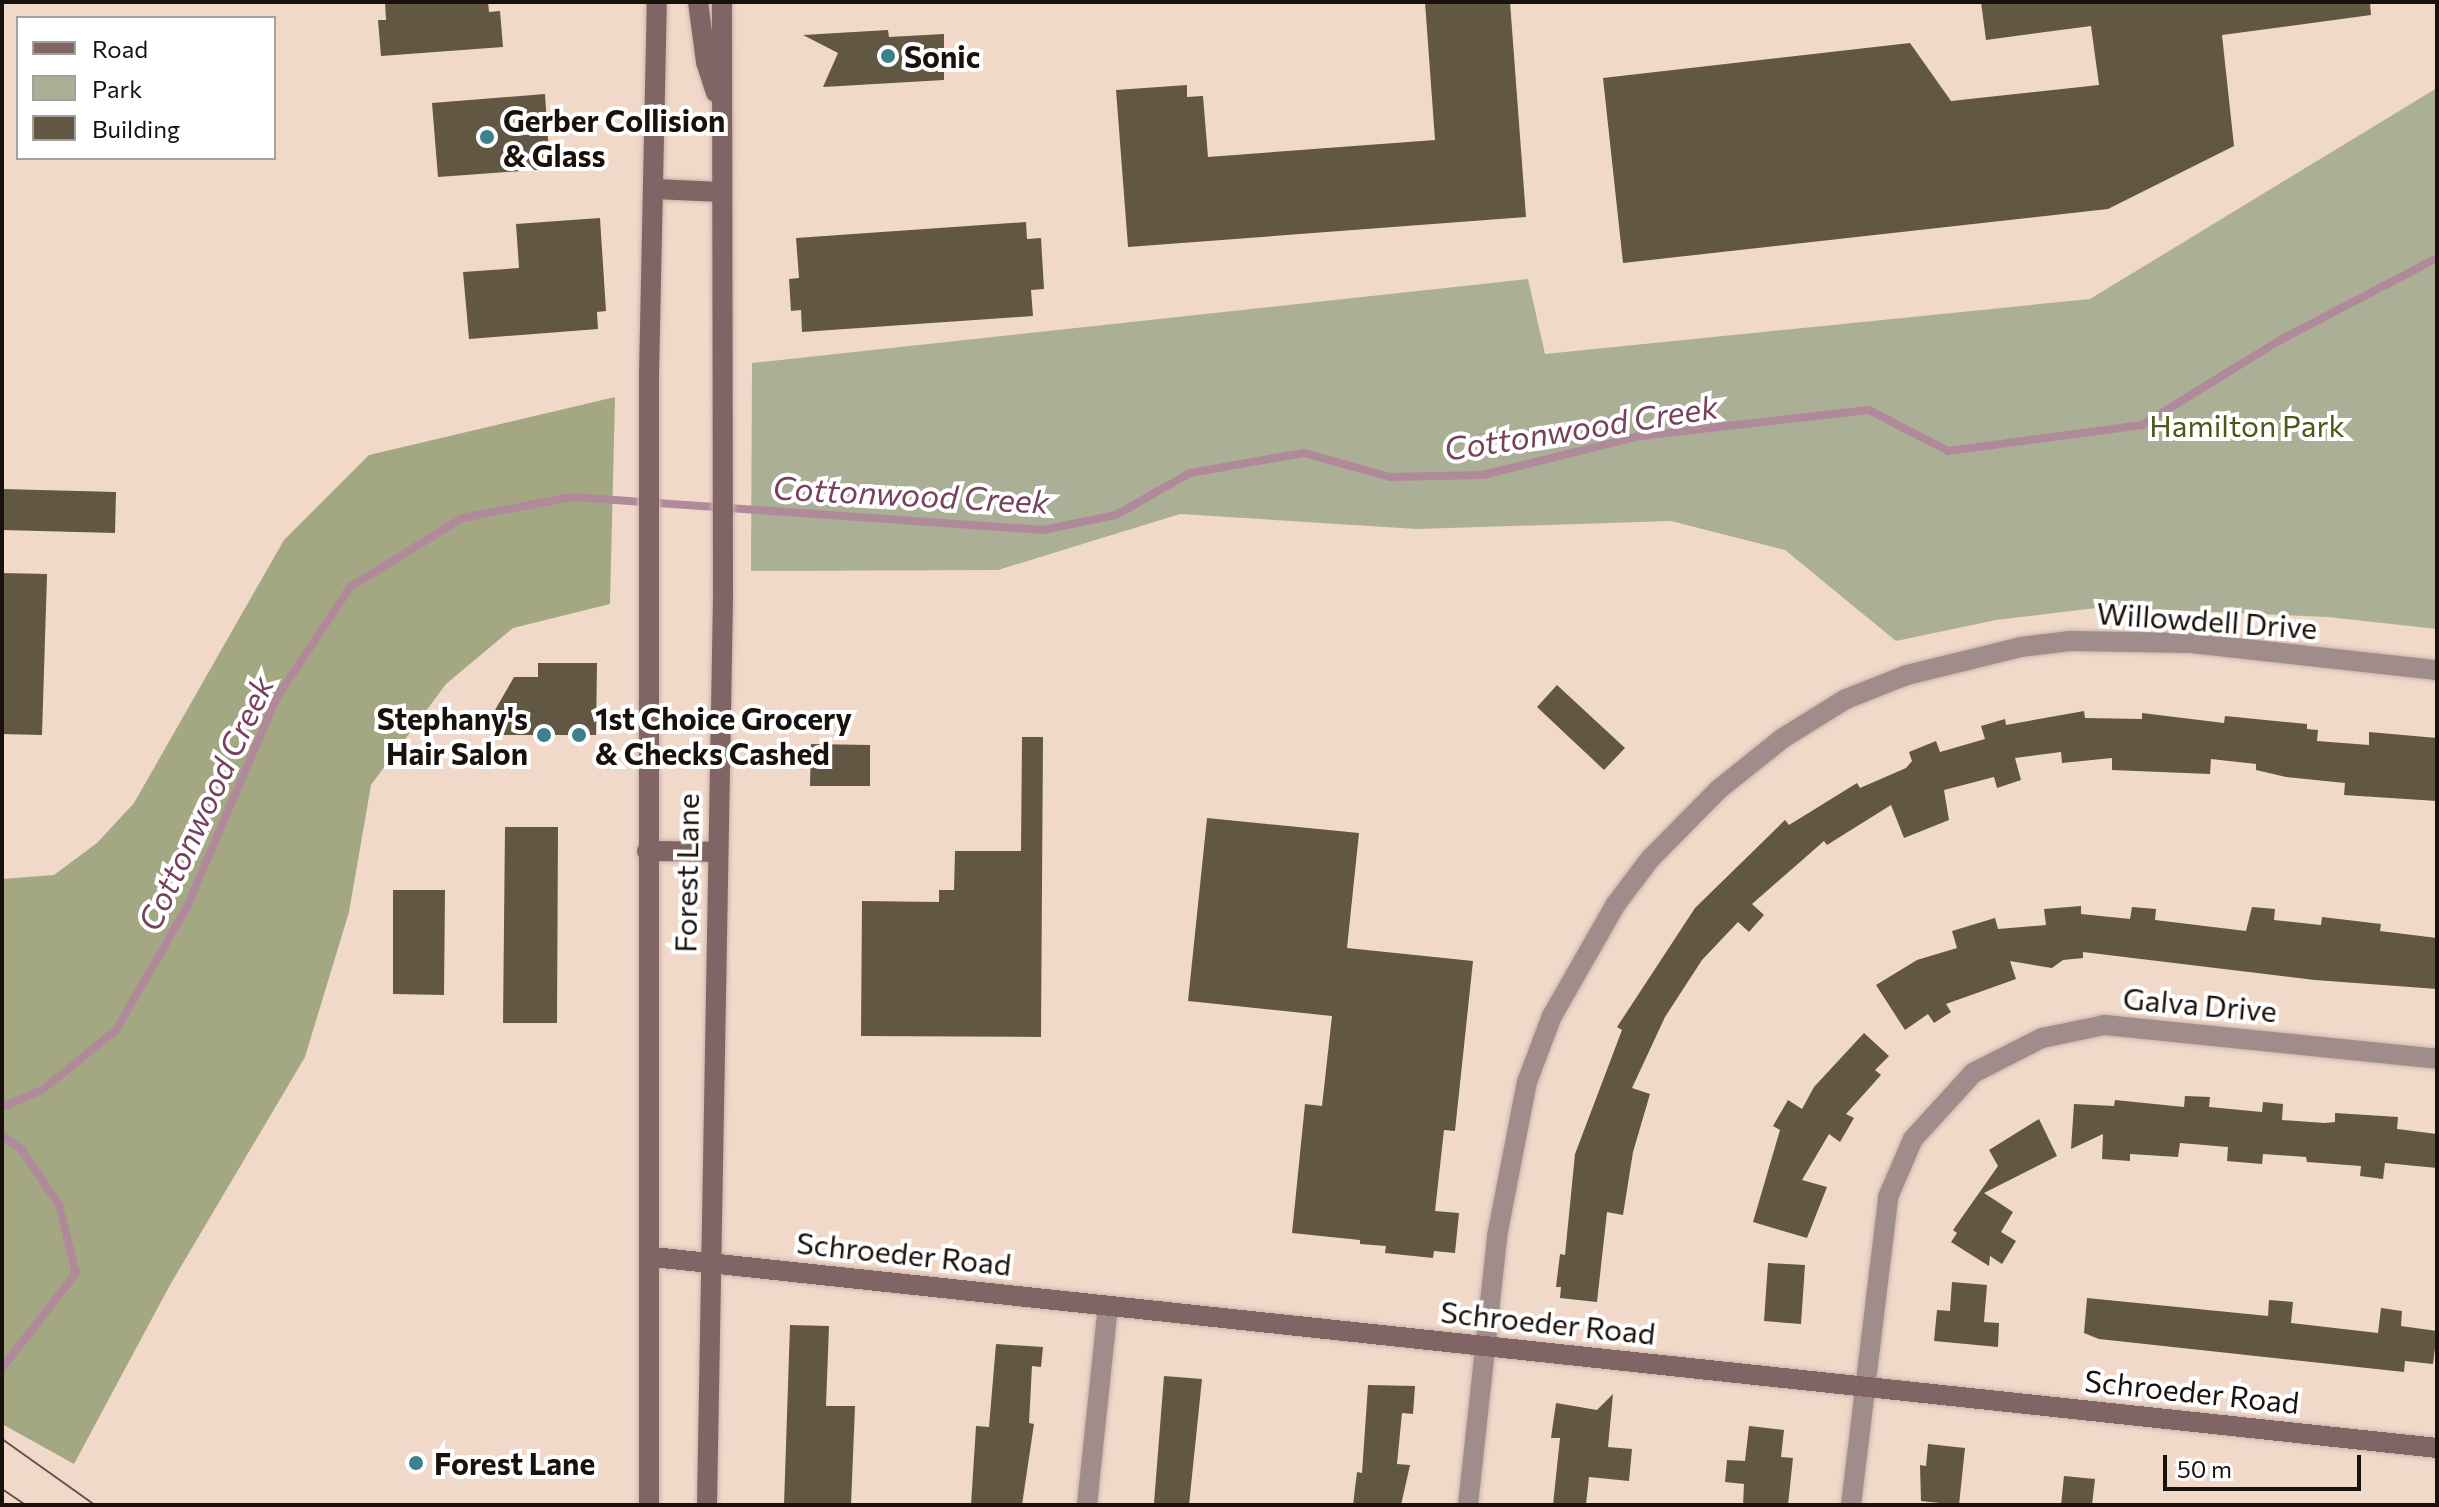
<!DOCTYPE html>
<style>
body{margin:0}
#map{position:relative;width:2439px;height:1507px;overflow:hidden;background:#f1d9ca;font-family:Commissioner,sans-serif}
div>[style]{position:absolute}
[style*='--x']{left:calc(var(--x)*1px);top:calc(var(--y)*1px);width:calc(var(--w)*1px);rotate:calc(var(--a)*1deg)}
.green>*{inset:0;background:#abaf95}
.forest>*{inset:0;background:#a3a882}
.stream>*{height:8px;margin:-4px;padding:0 4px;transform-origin:4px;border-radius:4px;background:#b0899a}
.building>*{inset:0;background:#615743}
.roads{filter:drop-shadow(0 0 2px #cab5a8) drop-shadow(0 0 2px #cab5a8)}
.street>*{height:20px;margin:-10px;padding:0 10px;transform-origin:10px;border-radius:10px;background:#a08c8b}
.secondary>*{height:20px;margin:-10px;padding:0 10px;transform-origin:10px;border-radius:10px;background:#816564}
.tram>*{height:2px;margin:-1px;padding:0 1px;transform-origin:1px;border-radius:1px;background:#61534b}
.dots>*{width:22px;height:22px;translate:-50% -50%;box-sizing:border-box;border:4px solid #fff;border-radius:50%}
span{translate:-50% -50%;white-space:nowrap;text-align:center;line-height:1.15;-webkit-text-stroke:8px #fff;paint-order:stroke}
.poi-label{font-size:30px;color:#19110c;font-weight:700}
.left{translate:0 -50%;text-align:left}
.right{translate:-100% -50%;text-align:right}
.park-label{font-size:30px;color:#505518}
.street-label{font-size:30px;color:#19110c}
.water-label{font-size:32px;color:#77405b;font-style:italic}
.frame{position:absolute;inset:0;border:4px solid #19110c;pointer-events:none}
.legend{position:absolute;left:16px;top:16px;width:260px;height:144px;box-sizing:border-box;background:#fff;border:2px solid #a3a09e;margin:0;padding:10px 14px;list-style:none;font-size:24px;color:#19110c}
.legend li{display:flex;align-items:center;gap:16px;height:40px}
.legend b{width:40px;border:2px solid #a3a09e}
.scale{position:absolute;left:2163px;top:1455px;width:198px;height:36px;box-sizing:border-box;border:4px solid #19110c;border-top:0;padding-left:10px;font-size:24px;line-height:28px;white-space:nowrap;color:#19110c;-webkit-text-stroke:6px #fff;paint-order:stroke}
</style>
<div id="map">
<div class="green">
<div style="clip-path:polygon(2437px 88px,2437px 629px,2328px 617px,2104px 607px,1996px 620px,1896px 641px,1785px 550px,1671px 521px,1417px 529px,1180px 514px,998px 570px,751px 571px,752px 363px,1528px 279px,1545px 354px,2090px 299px)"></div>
</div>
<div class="forest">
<div style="clip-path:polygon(615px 397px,610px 604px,513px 628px,446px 684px,371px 785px,349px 912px,305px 1057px,170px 1285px,74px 1464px,2px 1424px,2px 879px,54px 875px,97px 843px,134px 803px,284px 540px,369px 455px)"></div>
</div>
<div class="stream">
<div style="--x:2;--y:1107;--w:43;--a:-23"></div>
<div style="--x:42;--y:1090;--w:95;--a:-39"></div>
<div style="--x:116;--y:1030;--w:140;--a:-60"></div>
<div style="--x:186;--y:909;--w:231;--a:-66.8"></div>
<div style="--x:277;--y:697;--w:132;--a:-56.4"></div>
<div style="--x:350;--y:587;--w:132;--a:-31.6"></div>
<div style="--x:462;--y:518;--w:112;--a:-10.8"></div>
<div style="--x:572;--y:497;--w:472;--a:4"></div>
<div style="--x:1043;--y:530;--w:75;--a:-11.6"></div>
<div style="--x:1116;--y:515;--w:85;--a:-29.6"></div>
<div style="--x:1190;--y:473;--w:116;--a:-10"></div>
<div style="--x:1304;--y:453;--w:89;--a:15.6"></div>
<div style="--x:1390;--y:477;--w:93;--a:-1.2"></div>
<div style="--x:1483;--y:475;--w:162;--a:-14"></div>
<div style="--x:1640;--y:436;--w:230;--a:-6.5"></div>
<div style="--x:1869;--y:410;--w:89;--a:27.4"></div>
<div style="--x:1948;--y:451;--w:196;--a:-7.6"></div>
<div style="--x:2142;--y:425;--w:164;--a:-31.6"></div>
<div style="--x:2282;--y:339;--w:175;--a:-27.6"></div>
<div style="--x:2;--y:1135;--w:24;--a:36"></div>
<div style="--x:21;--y:1149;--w:68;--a:55.8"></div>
<div style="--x:59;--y:1205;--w:70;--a:76"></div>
<div style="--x:76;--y:1273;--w:120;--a:127.9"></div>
</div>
<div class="building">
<div style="clip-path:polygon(385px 2px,488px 2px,489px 12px,500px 11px,503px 47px,381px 56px,378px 20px,386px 20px)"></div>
<div style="clip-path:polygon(1425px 2px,1510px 2px,1526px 217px,1128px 247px,1116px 90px,1187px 85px,1187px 97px,1203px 96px,1208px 157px,1435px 140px)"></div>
<div style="clip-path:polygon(1981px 2px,2370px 2px,2371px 15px,2222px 35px,2234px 146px,2108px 209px,1623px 263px,1603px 78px,1910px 43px,1951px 101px,2099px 85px,2091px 26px,1986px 40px)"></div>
<div style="clip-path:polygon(888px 30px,889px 37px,944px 34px,944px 80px,823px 87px,838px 53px,803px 35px)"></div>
<div style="clip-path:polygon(545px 94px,550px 169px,438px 177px,432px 103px)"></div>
<div style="clip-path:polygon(600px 218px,606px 311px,597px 312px,598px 329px,469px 339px,463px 272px,519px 268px,516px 224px)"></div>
<div style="clip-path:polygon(1026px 222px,1027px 239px,1041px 238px,1044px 289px,1031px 290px,1033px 316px,802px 332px,801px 310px,791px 311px,789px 279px,799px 278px,796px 238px)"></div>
<div style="clip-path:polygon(2px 489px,116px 492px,115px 533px,2px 530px)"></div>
<div style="clip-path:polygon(2px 573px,47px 574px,42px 735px,2px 734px)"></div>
<div style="clip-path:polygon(538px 663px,597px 663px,596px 735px,490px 735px,491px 717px,514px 677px,538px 677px)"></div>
<div style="clip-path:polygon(1557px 685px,1625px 748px,1604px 770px,1537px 707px)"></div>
<div style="clip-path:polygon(2084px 711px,2085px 718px,2142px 719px,2142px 713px,2224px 723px,2225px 716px,2307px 724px,2307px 729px,2318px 730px,2317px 741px,2369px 745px,2369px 732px,2437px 738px,2437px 801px,2344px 795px,2345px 783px,2286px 777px,2256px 770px,2256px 764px,2211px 759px,2210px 774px,2112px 770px,2112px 758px,2062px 763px,2061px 752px,2015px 758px,2021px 780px,1997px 788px,1994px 777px,1944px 790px,1949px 820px,1904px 838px,1891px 805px,1827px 845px,1824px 841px,1752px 904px,1764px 915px,1749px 932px,1738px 922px,1702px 960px,1665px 1017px,1632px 1088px,1650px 1094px,1633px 1152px,1623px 1215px,1607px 1212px,1597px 1302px,1560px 1298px,1561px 1287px,1556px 1287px,1560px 1254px,1565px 1255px,1575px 1154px,1622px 1030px,1617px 1027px,1695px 908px,1785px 820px,1789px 825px,1857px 783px,1860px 788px,1906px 768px,1912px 761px,1909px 752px,1936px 741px,1940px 752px,1985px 739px,1981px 726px,2005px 719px,2006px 725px)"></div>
<div style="clip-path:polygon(1022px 737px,1043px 737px,1041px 1037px,861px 1036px,862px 901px,939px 902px,939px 890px,954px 890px,955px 851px,1021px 851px)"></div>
<div style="clip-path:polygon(811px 744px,870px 745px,870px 786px,810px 786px)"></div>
<div style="clip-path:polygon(1207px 818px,1359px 833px,1347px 948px,1473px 961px,1455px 1131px,1444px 1130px,1435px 1211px,1459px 1213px,1455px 1253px,1434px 1251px,1433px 1258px,1385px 1253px,1386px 1246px,1360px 1244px,1360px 1240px,1292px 1233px,1305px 1104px,1322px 1106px,1332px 1016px,1188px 1001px)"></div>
<div style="clip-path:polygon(505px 827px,558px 827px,557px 1023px,503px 1023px)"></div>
<div style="clip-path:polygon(393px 890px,445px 890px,444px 995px,393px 994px)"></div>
<div style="clip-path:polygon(2081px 906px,2081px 914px,2130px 919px,2132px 907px,2156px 909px,2155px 920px,2246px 931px,2252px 907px,2275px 909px,2274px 920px,2321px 925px,2322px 917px,2381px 924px,2380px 931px,2437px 938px,2437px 989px,2315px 980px,2083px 952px,2083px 958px,2063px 960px,2052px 968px,2010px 961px,2016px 979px,1946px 1004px,1951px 1012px,1934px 1023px,1928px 1014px,1905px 1030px,1876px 985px,1917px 960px,1957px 948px,1952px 931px,1995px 918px,1998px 929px,2046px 925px,2044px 909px)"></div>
<div style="clip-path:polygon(1864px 1033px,1889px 1056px,1875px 1070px,1881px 1075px,1846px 1114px,1854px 1118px,1840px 1142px,1829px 1134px,1802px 1180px,1827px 1187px,1807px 1238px,1753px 1222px,1780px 1130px,1773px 1126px,1788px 1100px,1802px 1109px,1814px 1087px)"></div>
<div style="clip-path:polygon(2185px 1096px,2210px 1097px,2209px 1107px,2262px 1112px,2263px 1102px,2283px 1104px,2282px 1120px,2325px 1123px,2335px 1122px,2335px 1113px,2398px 1117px,2397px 1129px,2437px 1134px,2437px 1168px,2385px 1163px,2383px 1179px,2360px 1176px,2361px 1166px,2307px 1162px,2306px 1157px,2263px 1154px,2262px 1164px,2227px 1161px,2228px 1147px,2180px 1143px,2178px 1157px,2130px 1154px,2130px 1161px,2102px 1159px,2103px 1134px,2071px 1149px,2074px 1104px,2114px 1106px,2115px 1100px,2184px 1107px)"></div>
<div style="clip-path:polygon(2039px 1119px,2057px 1156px,1984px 1193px,2013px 1212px,2001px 1232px,2016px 1241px,2002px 1264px,1990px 1256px,1989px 1266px,1951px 1242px,1957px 1233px,1953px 1230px,1998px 1166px,1989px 1150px)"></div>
<div style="clip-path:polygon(1768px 1263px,1805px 1265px,1801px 1324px,1764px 1321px)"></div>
<div style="clip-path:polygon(1952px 1282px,1987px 1285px,1984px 1322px,1999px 1323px,1998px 1347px,1934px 1341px,1937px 1310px,1950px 1311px)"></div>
<div style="clip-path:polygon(2087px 1298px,2268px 1316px,2269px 1300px,2293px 1302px,2291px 1323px,2378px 1333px,2381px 1308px,2402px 1311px,2401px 1326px,2437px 1331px,2433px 1364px,2405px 1361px,2404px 1372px,2099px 1339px,2084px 1333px)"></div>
<div style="clip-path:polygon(790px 1325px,829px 1326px,826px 1406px,855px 1406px,851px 1505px,784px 1505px)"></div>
<div style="clip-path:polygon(996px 1344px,1043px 1347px,1041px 1367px,1032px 1366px,1029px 1423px,1034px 1424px,1022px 1505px,971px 1505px,976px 1426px,989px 1427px)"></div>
<div style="clip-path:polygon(1164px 1376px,1202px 1379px,1189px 1505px,1154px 1503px)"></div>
<div style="clip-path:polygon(1368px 1385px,1415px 1386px,1413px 1414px,1402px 1413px,1397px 1464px,1410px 1465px,1401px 1505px,1353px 1505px,1357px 1472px,1362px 1473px)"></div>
<div style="clip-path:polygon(1613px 1394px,1608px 1447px,1632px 1449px,1629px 1481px,1589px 1477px,1586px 1505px,1553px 1505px,1560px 1438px,1551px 1438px,1556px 1403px,1597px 1410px)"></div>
<div style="clip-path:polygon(1749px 1426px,1784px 1430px,1781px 1457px,1793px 1458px,1788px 1505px,1743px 1505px,1744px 1484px,1725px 1482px,1727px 1460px,1745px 1461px)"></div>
<div style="clip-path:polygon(1928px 1444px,1965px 1448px,1959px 1505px,1921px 1501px,1920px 1465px,1926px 1466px)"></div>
<div style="clip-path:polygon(2064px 1476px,2095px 1479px,2092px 1505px,2061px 1505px)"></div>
</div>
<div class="roads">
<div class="street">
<div style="--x:1087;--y:1505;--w:200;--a:-84"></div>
<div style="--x:1468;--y:1505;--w:271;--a:-83.8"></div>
<div style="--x:1497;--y:1236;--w:157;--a:-79"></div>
<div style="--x:1527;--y:1082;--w:71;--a:-69.3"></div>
<div style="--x:1552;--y:1016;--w:129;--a:-60.3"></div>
<div style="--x:1616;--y:904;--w:56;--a:-52.9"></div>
<div style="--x:1650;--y:859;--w:97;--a:-45.4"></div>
<div style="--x:1718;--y:790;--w:83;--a:-38.7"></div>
<div style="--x:1783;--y:738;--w:74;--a:-31.8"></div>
<div style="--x:1846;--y:699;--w:66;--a:-21.5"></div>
<div style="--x:1907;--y:675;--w:117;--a:-13.8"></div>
<div style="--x:2021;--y:647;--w:49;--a:-7"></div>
<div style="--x:2070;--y:641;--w:121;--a:0.9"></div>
<div style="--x:2191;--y:643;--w:247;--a:6.3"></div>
<div style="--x:1851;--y:1505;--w:310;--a:-83.1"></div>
<div style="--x:1888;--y:1197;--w:63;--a:-66.7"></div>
<div style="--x:1913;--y:1139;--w:89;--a:-47.7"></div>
<div style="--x:1973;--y:1073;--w:77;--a:-26.9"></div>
<div style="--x:2042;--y:1038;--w:64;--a:-11.7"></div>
<div style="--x:2105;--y:1025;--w:334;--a:5.8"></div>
</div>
<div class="secondary">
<div style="--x:698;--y:2;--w:61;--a:82.4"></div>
<div style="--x:706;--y:62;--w:32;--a:72"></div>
<div style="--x:654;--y:189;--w:68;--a:2.5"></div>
<div style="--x:647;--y:851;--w:69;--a:0.8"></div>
<div style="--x:653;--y:1257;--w:1794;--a:6.11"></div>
<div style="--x:649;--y:1505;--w:1130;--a:-90"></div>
<div style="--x:649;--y:375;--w:373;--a:-88.8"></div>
<div style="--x:707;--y:1505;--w:907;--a:-88.99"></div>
<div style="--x:723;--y:598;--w:596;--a:-90.1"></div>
</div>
</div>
<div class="tram">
<div style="--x:2;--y:1439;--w:114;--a:35.4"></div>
<div style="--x:2;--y:1489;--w:29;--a:34"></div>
</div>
<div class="dots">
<div style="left:888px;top:56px;background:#3a818b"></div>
<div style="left:487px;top:137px;background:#3a818b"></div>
<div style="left:544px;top:735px;background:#3a818b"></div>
<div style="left:579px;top:735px;background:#3a818b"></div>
<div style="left:416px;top:1463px;background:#3a818b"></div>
</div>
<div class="poi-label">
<span class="left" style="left:904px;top:56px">Sonic</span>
<span class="left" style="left:503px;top:137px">Gerber Collision<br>&amp; Glass</span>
<span class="right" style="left:528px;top:735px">Stephany's<br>Hair Salon</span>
<span class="left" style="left:595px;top:735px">1st Choice Grocery<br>&amp; Checks Cashed</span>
<span class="left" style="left:434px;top:1463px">Forest Lane</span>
</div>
<div class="park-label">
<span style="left:2247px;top:425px">Hamilton Park</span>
</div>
<div class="street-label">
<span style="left:2207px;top:620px;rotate:4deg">Willowdell Drive</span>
<span style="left:686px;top:873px;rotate:-89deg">Forest Lane</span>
<span style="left:2200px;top:1004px;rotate:5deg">Galva Drive</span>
<span style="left:904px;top:1253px;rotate:6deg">Schroeder Road</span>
<span style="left:1548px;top:1322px;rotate:6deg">Schroeder Road</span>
<span style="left:2192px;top:1391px;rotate:6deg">Schroeder Road</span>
</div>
<div class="water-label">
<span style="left:1581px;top:427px;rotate:-9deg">Cottonwood Creek</span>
<span style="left:911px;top:494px;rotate:3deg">Cottonwood Creek</span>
<span style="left:205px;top:803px;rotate:-65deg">Cottonwood Creek</span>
</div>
<div class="frame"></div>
<ul class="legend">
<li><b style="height:10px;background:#816564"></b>Road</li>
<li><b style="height:22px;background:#abaf95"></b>Park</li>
<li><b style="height:22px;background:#615743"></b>Building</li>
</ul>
<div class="scale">50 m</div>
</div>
